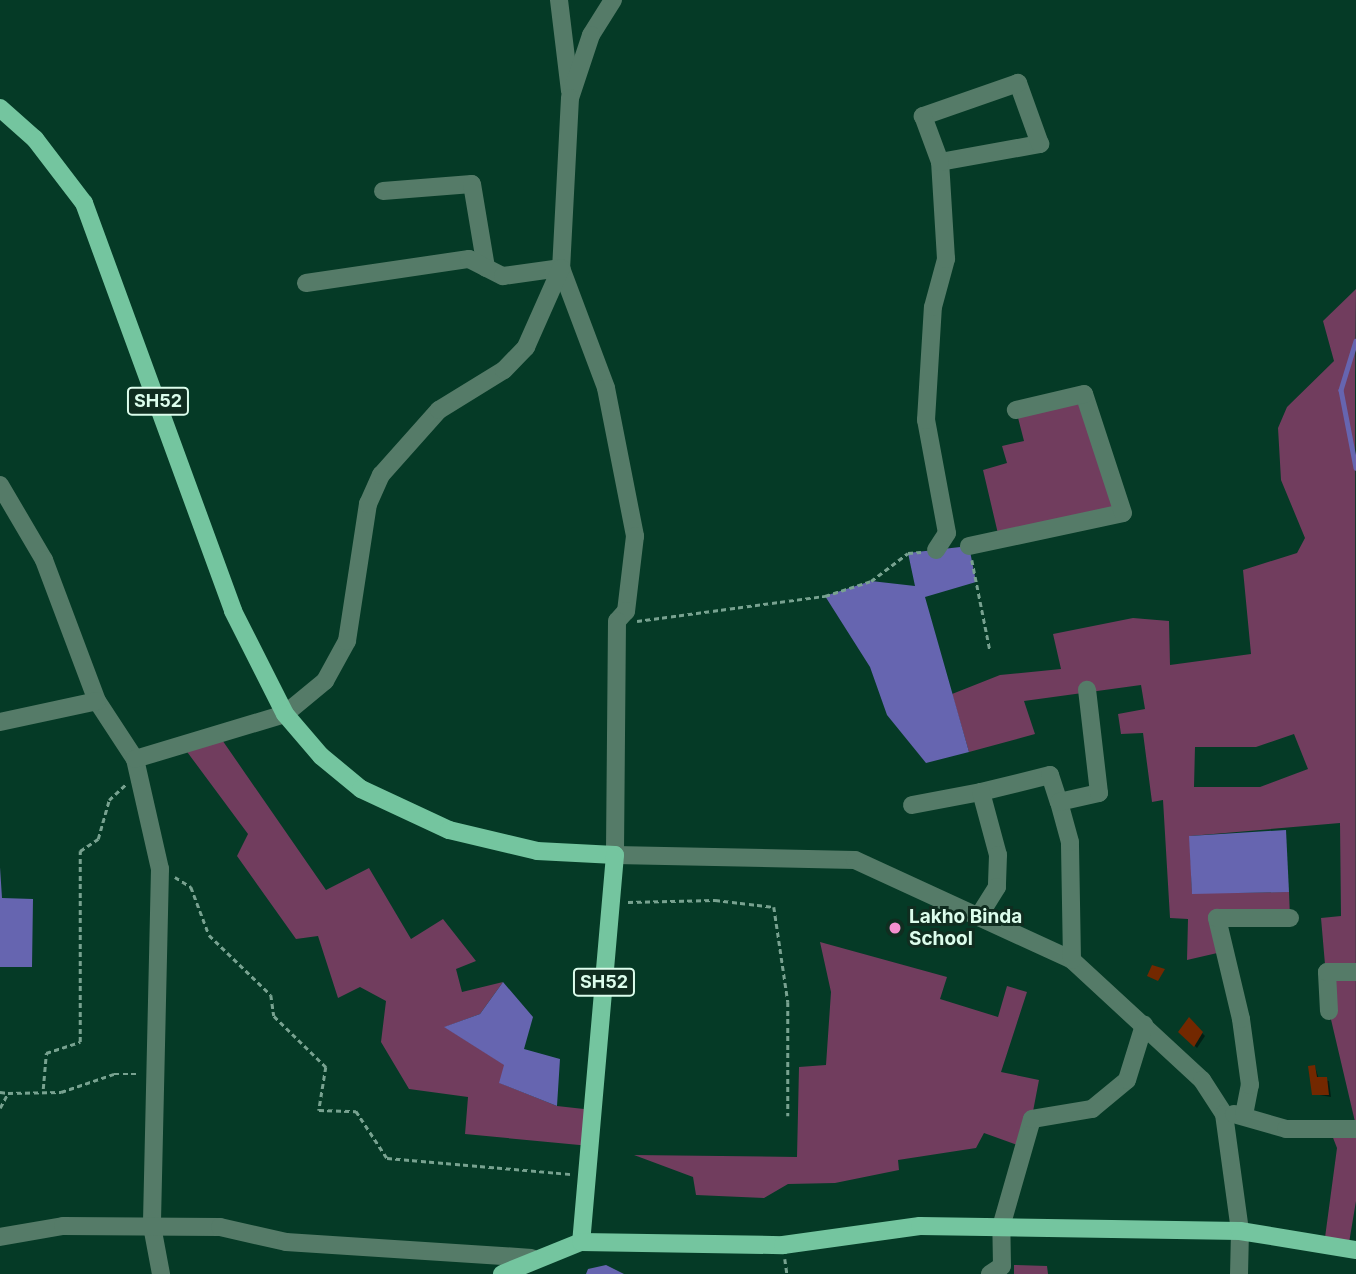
<!DOCTYPE html>
<style>
body{margin:0}
#map{position:relative;width:1356px;height:1274px;overflow:hidden;background:#053a26;font-family:Inter,sans-serif}
div>[style]{position:absolute}
[style*='--x']{left:calc(var(--x)*1px);top:calc(var(--y)*1px);width:calc(var(--w)*1px);rotate:calc(var(--a)*1deg)}
.green>*{inset:0;background:#713d5e}
.water>*{inset:0;background:#6665b0}
.shadow>*{inset:0;background:#0007}
.stream>*{height:4.5px;margin:-2.25px;padding:0 2.25px;transform-origin:2.25px;border-radius:2.25px;background:#6665b0}
.building>*{inset:0;background:#732800}
.path>*{height:2.5px;margin-top:-1.25px;transform-origin:0;background:repeating-linear-gradient(90deg,#78a290 0 5px,transparent 0 8.5px)}
.minor>*{height:18px;margin:-9px;padding:0 9px;transform-origin:9px;border-radius:9px;background:#557b68}
.major>*{height:18px;margin:-9px;padding:0 9px;transform-origin:9px;border-radius:9px;background:#74c59f}
.dots>*{width:19px;height:19px;translate:-50% -50%;box-sizing:border-box;border:4px solid #102d20;border-radius:50%}
span{translate:-50% -50%;white-space:nowrap;text-align:center;line-height:1.15;-webkit-text-stroke:6px #102d20;paint-order:stroke}
.shield-label span{padding:2px 5px;background:#102d20;border:2px solid;border-radius:5px;-webkit-text-stroke-width:0}
.shield-label{font-size:18px;color:#dcfdec;font-weight:700}
.poi-label{font-size:19px;color:#dcfdec;font-weight:700}
.left{translate:0 -50%;text-align:left}
</style>
<div id="map">
<div class="green">
<div style="clip-path:polygon(evenodd,1356px 289px,1355px 378px,1356px 1126px,1329px 1011px,1321px 918px,1341px 916px,1340px 823px,1190px 836px,1192px 893px,1289px 892px,1290px 918px,1218px 918px,1226px 951px,1187px 960px,1188px 919px,1170px 918px,1163px 800px,1152px 802px,1143px 733px,1121px 734px,1118px 714px,1145px 709px,1141px 685px,1024px 701px,1035px 734px,969px 752px,952px 694px,1000px 675px,1061px 669px,1053px 634px,1133px 618px,1169px 621px,1170px 665px,1251px 654px,1243px 570px,1297px 553px,1305px 538px,1281px 480px,1278px 428px,1287px 407px,1334px 361px,1323px 321px,1356px 289px,1294px 734px,1308px 769px,1260px 787px,1194px 787px,1195px 747px,1256px 747px,1294px 734px)"></div>
<div style="clip-path:polygon(1084px 394px,1123px 513px,999px 538px,983px 470px,1007px 463px,1002px 446px,1024px 441px,1016px 410px)"></div>
<div style="clip-path:polygon(218px 734px,326px 890px,369px 868px,411px 939px,443px 919px,476px 961px,456px 969px,462px 992px,503px 982px,480px 1014px,445px 1027px,505px 1065px,500px 1083px,557px 1106px,593px 1110px,590px 1146px,465px 1134px,468px 1097px,409px 1089px,381px 1042px,386px 1001px,360px 987px,338px 998px,318px 936px,296px 939px,237px 856px,248px 834px,182px 745px)"></div>
<div style="clip-path:polygon(820px 942px,947px 977px,940px 999px,998px 1017px,1007px 986px,1027px 992px,1001px 1072px,1039px 1080px,1026px 1148px,984px 1133px,976px 1148px,898px 1160px,899px 1170px,835px 1183px,788px 1184px,764px 1198px,696px 1195px,693px 1177px,634px 1155px,797px 1157px,799px 1067px,826px 1065px,831px 992px)"></div>
<div style="clip-path:polygon(1356px 1129px,1356px 1201px,1348px 1249px,1324px 1245px,1337px 1148px,1330px 1130px)"></div>
<div style="clip-path:polygon(1014px 1265px,1047px 1266px,1048px 1274px,1014px 1274px)"></div>
</div>
<div class="water">
<div style="clip-path:polygon(969px 546px,976px 582px,925px 597px,969px 752px,926px 763px,887px 715px,870px 667px,825px 596px,871px 581px,915px 586px,908px 553px)"></div>
<div style="clip-path:polygon(1286px 830px,1289px 892px,1192px 894px,1189px 836px)"></div>
<div style="clip-path:polygon(0 867px,2px 898px,33px 899px,32px 967px,0 967px)"></div>
<div style="clip-path:polygon(503px 982px,533px 1017px,524px 1049px,560px 1059px,557px 1106px,499px 1083px,504px 1065px,444px 1027px,480px 1014px)"></div>
<div style="clip-path:polygon(606px 1265px,624px 1274px,586px 1274px,588px 1269px)"></div>
</div>
<div class="shadow">
<div style="clip-path:polygon(1189px 1020px,1205px 1036px,1197px 1048px,1181px 1032px)"></div>
<div style="clip-path:polygon(1315px 1067px,1319px 1079px,1329px 1081px,1331px 1097px,1314px 1094px)"></div>
</div>
<div class="stream">
<div style="--x:1356;--y:341;--w:51;--a:107"></div>
<div style="--x:1341;--y:390;--w:79;--a:79.1"></div>
</div>
<div class="building">
<div style="clip-path:polygon(1152px 965px,1165px 969px,1158px 981px,1147px 976px)"></div>
<div style="clip-path:polygon(1189px 1017px,1203px 1032px,1194px 1047px,1178px 1032px)"></div>
<div style="clip-path:polygon(1315px 1065px,1317px 1077px,1327px 1077px,1329px 1095px,1312px 1095px,1308px 1066px)"></div>
</div>
<div class="path">
<div style="--x:972;--y:560;--w:92;--a:78.7"></div>
<div style="--x:637;--y:621;--w:190;--a:-7.6"></div>
<div style="--x:825;--y:596;--w:48;--a:-18.1"></div>
<div style="--x:871;--y:581;--w:46;--a:-37.1"></div>
<div style="--x:908;--y:553;--w:13;--a:-4"></div>
<div style="--x:175;--y:877;--w:19;--a:32"></div>
<div style="--x:191;--y:887;--w:51;--a:69.4"></div>
<div style="--x:209;--y:935;--w:86;--a:44.1"></div>
<div style="--x:271;--y:995;--w:21;--a:82"></div>
<div style="--x:274;--y:1016;--w:73;--a:44.4"></div>
<div style="--x:326;--y:1067;--w:44;--a:99.2"></div>
<div style="--x:319;--y:1110;--w:37;--a:2"></div>
<div style="--x:356;--y:1111;--w:56;--a:56.6"></div>
<div style="--x:387;--y:1158;--w:185;--a:5"></div>
<div style="--x:628;--y:902;--w:87;--a:-1.3"></div>
<div style="--x:715;--y:900;--w:59;--a:6.8"></div>
<div style="--x:774;--y:907;--w:96;--a:81.6"></div>
<div style="--x:788;--y:1002;--w:114;--a:90"></div>
<div style="--x:43;--y:1089;--w:36;--a:-85"></div>
<div style="--x:46;--y:1053;--w:36;--a:-18"></div>
<div style="--x:80;--y:1042;--w:191;--a:-90"></div>
<div style="--x:80;--y:851;--w:22;--a:-34"></div>
<div style="--x:98;--y:839;--w:41;--a:-74.2"></div>
<div style="--x:109;--y:800;--w:22;--a:-43"></div>
<div style="--x:0;--y:1092;--w:8;--a:7"></div>
<div style="--x:0;--y:1108;--w:17;--a:-62"></div>
<div style="--x:8;--y:1093;--w:53;--a:-1.1"></div>
<div style="--x:61;--y:1092;--w:56;--a:-18.8"></div>
<div style="--x:114;--y:1074;--w:25;--a:0"></div>
<div style="--x:785;--y:1259;--w:15;--a:82"></div>
</div>
<div class="minor">
<div style="--x:559;--y:0;--w:92;--a:83.1"></div>
<div style="--x:613;--y:0;--w:41;--a:122.2"></div>
<div style="--x:591;--y:35;--w:66;--a:108.4"></div>
<div style="--x:570;--y:98;--w:170;--a:93"></div>
<div style="--x:561;--y:268;--w:128;--a:69.4"></div>
<div style="--x:606;--y:388;--w:151;--a:78.9"></div>
<div style="--x:635;--y:536;--w:76;--a:96.8"></div>
<div style="--x:626;--y:611;--w:13;--a:132"></div>
<div style="--x:617;--y:621;--w:234;--a:90.5"></div>
<div style="--x:615;--y:855;--w:240;--a:1.2"></div>
<div style="--x:855;--y:860;--w:239;--a:24.7"></div>
<div style="--x:1072;--y:960;--w:177;--a:42.7"></div>
<div style="--x:1202;--y:1080;--w:40;--a:57.1"></div>
<div style="--x:1224;--y:1114;--w:118;--a:82.2"></div>
<div style="--x:1240;--y:1231;--w:43;--a:91.3"></div>
<div style="--x:383;--y:191;--w:89;--a:-4.5"></div>
<div style="--x:472;--y:184;--w:85;--a:80.5"></div>
<div style="--x:306;--y:283;--w:165;--a:-8.4"></div>
<div style="--x:469;--y:259;--w:38;--a:27"></div>
<div style="--x:503;--y:276;--w:59;--a:-7.9"></div>
<div style="--x:0;--y:485;--w:87;--a:59.6"></div>
<div style="--x:44;--y:560;--w:151;--a:69.4"></div>
<div style="--x:97;--y:701;--w:69;--a:56.8"></div>
<div style="--x:135;--y:759;--w:113;--a:77.2"></div>
<div style="--x:160;--y:869;--w:357;--a:91.3"></div>
<div style="--x:152;--y:1226;--w:49;--a:79.4"></div>
<div style="--x:969;--y:546;--w:157;--a:-12.1"></div>
<div style="--x:1123;--y:513;--w:125;--a:-108.1"></div>
<div style="--x:1084;--y:394;--w:70;--a:166.8"></div>
<div style="--x:936;--y:550;--w:20;--a:-57"></div>
<div style="--x:947;--y:533;--w:115;--a:-100.5"></div>
<div style="--x:926;--y:420;--w:113;--a:-86.5"></div>
<div style="--x:933;--y:307;--w:50;--a:-74.8"></div>
<div style="--x:946;--y:259;--w:97;--a:-93.5"></div>
<div style="--x:940;--y:162;--w:102;--a:-10.2"></div>
<div style="--x:1040;--y:144;--w:65;--a:-109.8"></div>
<div style="--x:1018;--y:83;--w:101;--a:160.8"></div>
<div style="--x:923;--y:116;--w:49;--a:69.7"></div>
<div style="--x:0;--y:722;--w:99;--a:-12.2"></div>
<div style="--x:135;--y:759;--w:157;--a:-16.7"></div>
<div style="--x:285;--y:714;--w:52;--a:-39.5"></div>
<div style="--x:325;--y:681;--w:46;--a:-61.2"></div>
<div style="--x:347;--y:641;--w:139;--a:-81.3"></div>
<div style="--x:368;--y:504;--w:32;--a:-66"></div>
<div style="--x:381;--y:475;--w:87;--a:-48.3"></div>
<div style="--x:439;--y:410;--w:76;--a:-31.6"></div>
<div style="--x:504;--y:370;--w:32;--a:-46"></div>
<div style="--x:526;--y:347;--w:86;--a:-66.1"></div>
<div style="--x:981;--y:792;--w:71;--a:-13.8"></div>
<div style="--x:1050;--y:775;--w:28;--a:72"></div>
<div style="--x:912;--y:805;--w:70;--a:-10.7"></div>
<div style="--x:981;--y:792;--w:65;--a:74.9"></div>
<div style="--x:998;--y:855;--w:32;--a:92"></div>
<div style="--x:997;--y:887;--w:32;--a:122"></div>
<div style="--x:1072;--y:960;--w:118;--a:-91"></div>
<div style="--x:1070;--y:842;--w:41;--a:-105.4"></div>
<div style="--x:1059;--y:802;--w:41;--a:-12.7"></div>
<div style="--x:1099;--y:793;--w:104;--a:-96.6"></div>
<div style="--x:1329;--y:1011;--w:39;--a:-93"></div>
<div style="--x:1327;--y:972;--w:29;--a:0"></div>
<div style="--x:1234;--y:1114;--w:54;--a:16.1"></div>
<div style="--x:1286;--y:1129;--w:70;--a:0"></div>
<div style="--x:1244;--y:1115;--w:31;--a:-79"></div>
<div style="--x:1250;--y:1085;--w:67;--a:-97.8"></div>
<div style="--x:1241;--y:1019;--w:104;--a:-103.4"></div>
<div style="--x:1217;--y:918;--w:73;--a:0"></div>
<div style="--x:0;--y:1237;--w:64;--a:-9.9"></div>
<div style="--x:63;--y:1226;--w:157;--a:0.4"></div>
<div style="--x:220;--y:1227;--w:68;--a:12.8"></div>
<div style="--x:286;--y:1242;--w:246;--a:3.7"></div>
<div style="--x:990;--y:1274;--w:14;--a:-34"></div>
<div style="--x:1002;--y:1266;--w:39;--a:-91"></div>
<div style="--x:1001;--y:1227;--w:112;--a:-74"></div>
<div style="--x:1032;--y:1119;--w:61;--a:-9.5"></div>
<div style="--x:1092;--y:1109;--w:45;--a:-39.6"></div>
<div style="--x:1127;--y:1080;--w:58;--a:-72.8"></div>
</div>
<div class="major">
<div style="--x:0;--y:108;--w:47;--a:41.5"></div>
<div style="--x:35;--y:139;--w:81;--a:52.6"></div>
<div style="--x:84;--y:203;--w:434;--a:69.9"></div>
<div style="--x:233;--y:611;--w:115;--a:63.2"></div>
<div style="--x:285;--y:714;--w:55;--a:49.4"></div>
<div style="--x:321;--y:756;--w:52;--a:39.5"></div>
<div style="--x:361;--y:789;--w:97;--a:25"></div>
<div style="--x:449;--y:830;--w:90;--a:13.4"></div>
<div style="--x:537;--y:851;--w:78;--a:2.9"></div>
<div style="--x:615;--y:855;--w:388;--a:95"></div>
<div style="--x:502;--y:1274;--w:85;--a:-22.1"></div>
<div style="--x:581;--y:1242;--w:202;--a:0.9"></div>
<div style="--x:783;--y:1245;--w:138;--a:-7.9"></div>
<div style="--x:920;--y:1226;--w:320;--a:0.9"></div>
<div style="--x:1240;--y:1231;--w:118;--a:9.3"></div>
</div>
<div class="dots">
<div style="left:895px;top:928px;background:#f690d0"></div>
</div>
<div class="shield-label">
<span style="left:158px;top:401px">SH52</span>
<span style="left:604px;top:982px">SH52</span>
</div>
<div class="poi-label">
<span class="left" style="left:909px;top:928px">Lakho Binda<br>School</span>
</div>
</div>
